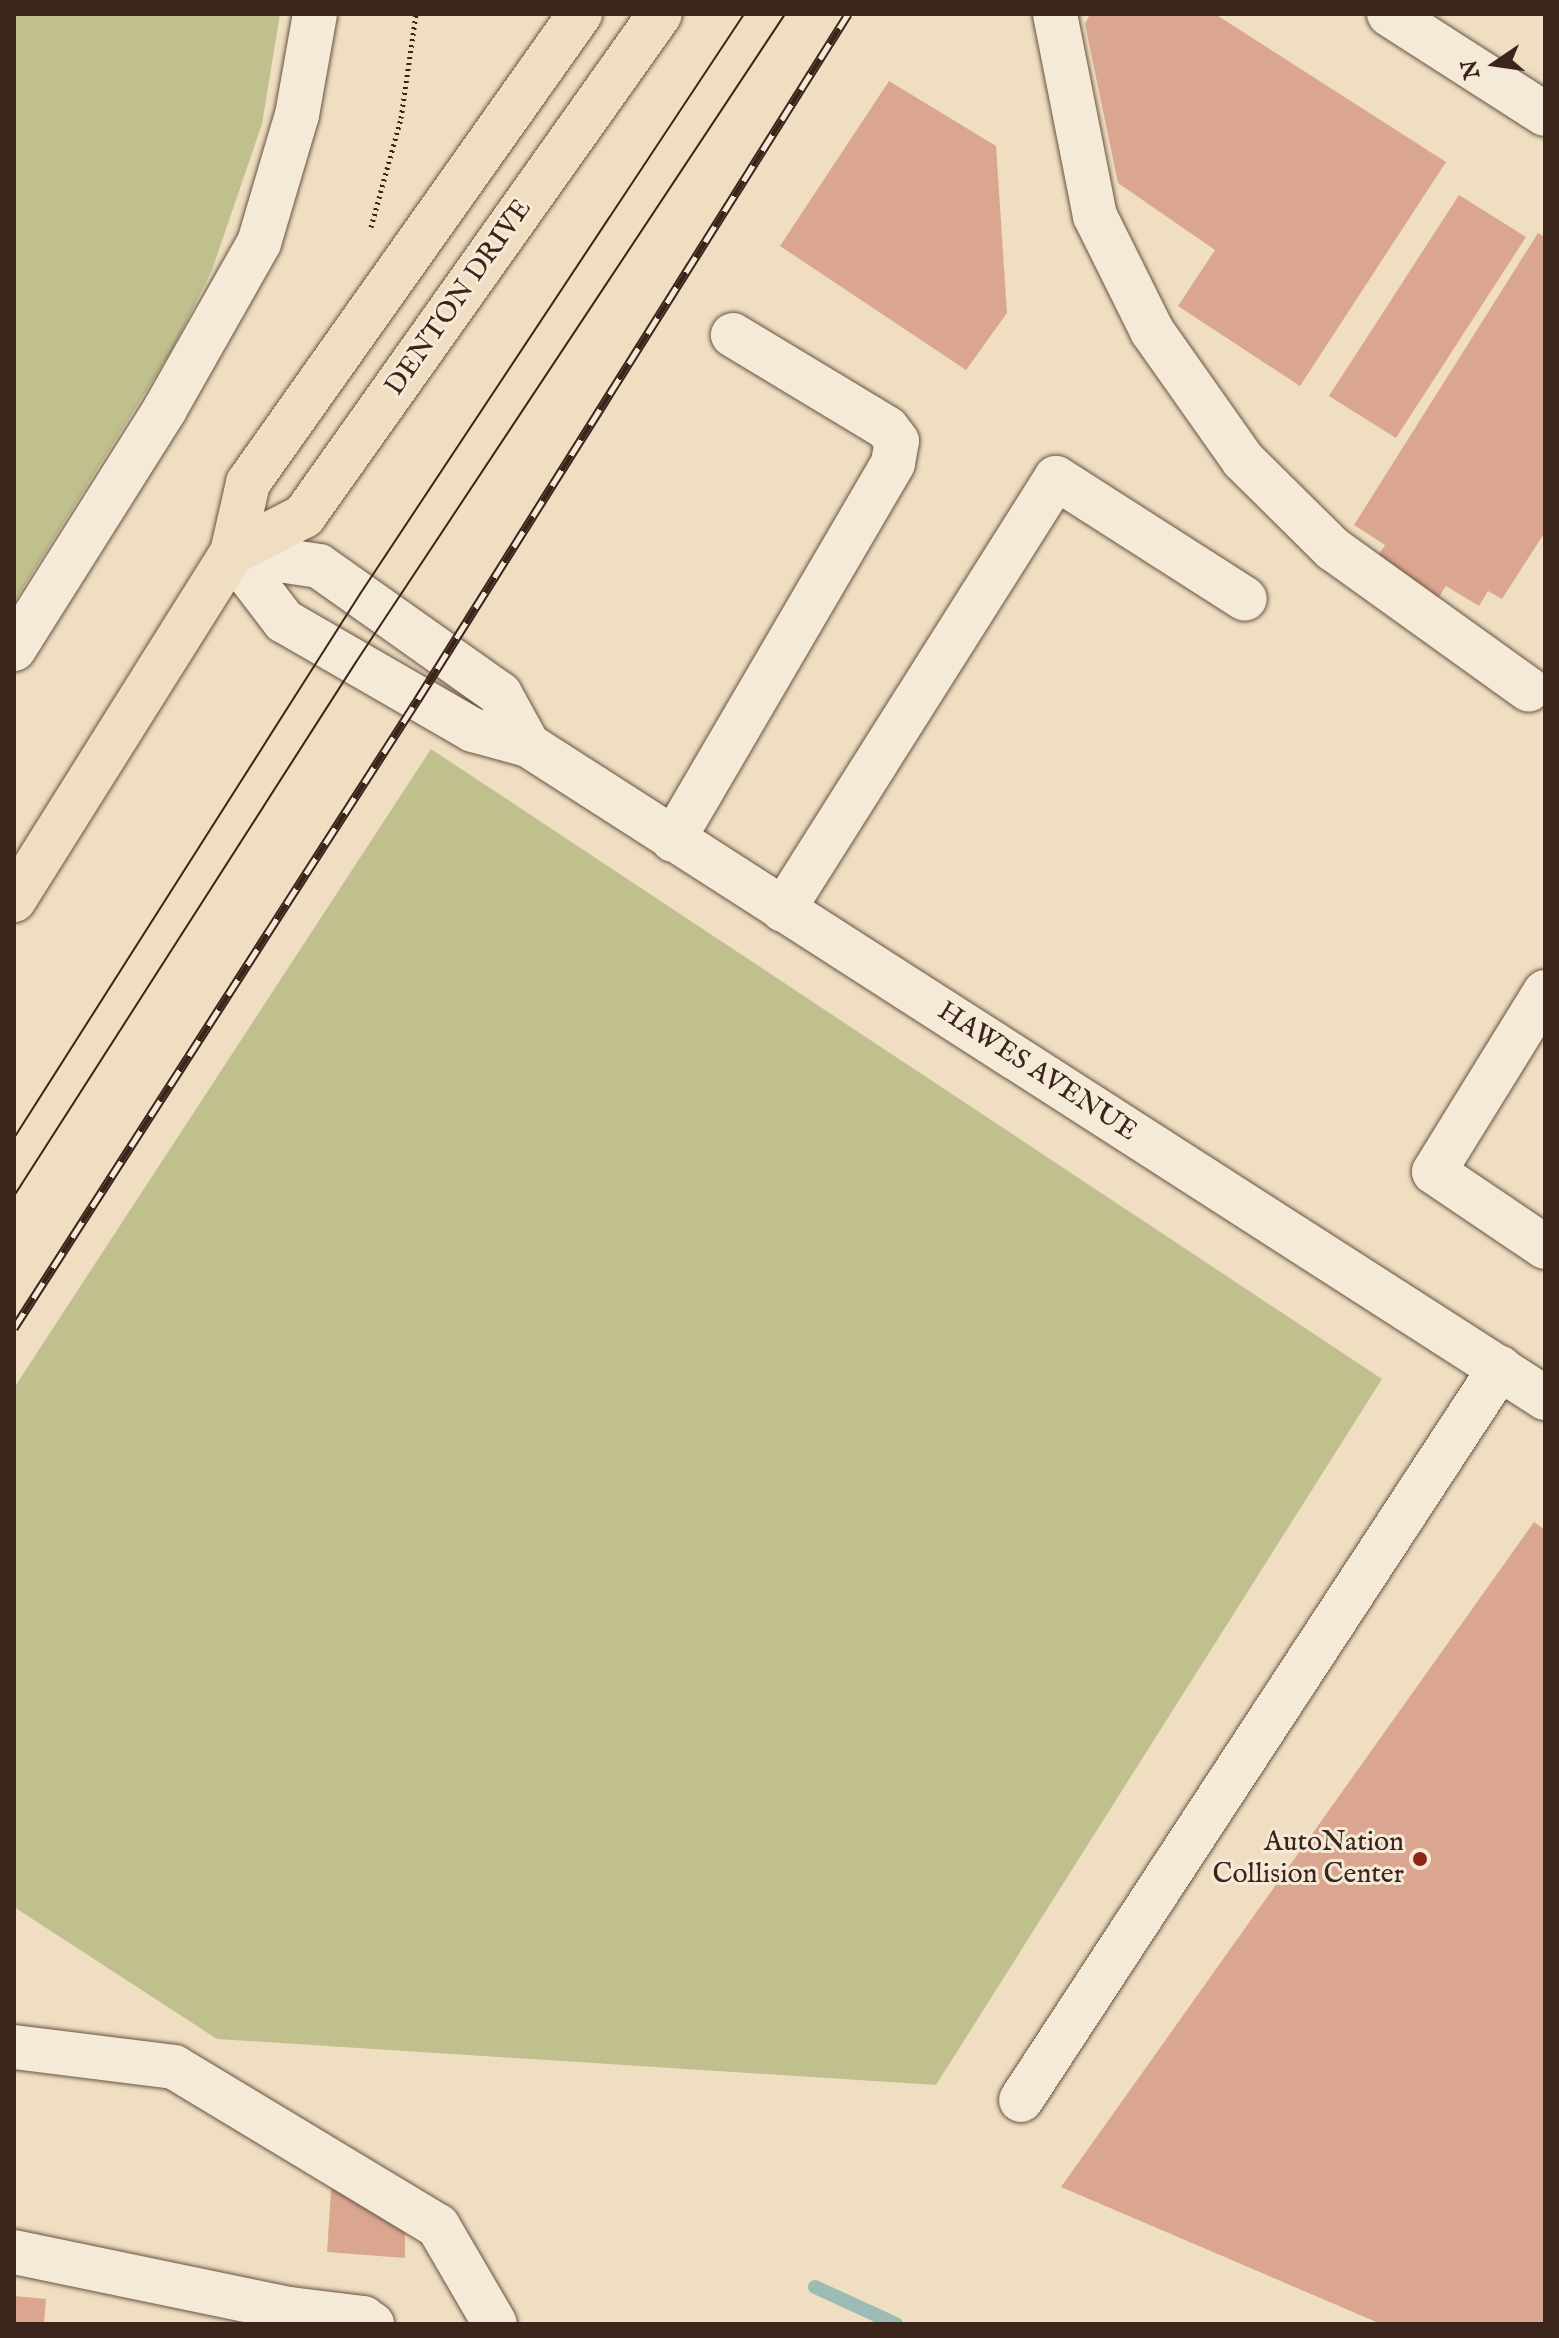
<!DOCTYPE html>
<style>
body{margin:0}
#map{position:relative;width:1559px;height:2338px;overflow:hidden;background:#efdec1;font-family:"IM FELL English",serif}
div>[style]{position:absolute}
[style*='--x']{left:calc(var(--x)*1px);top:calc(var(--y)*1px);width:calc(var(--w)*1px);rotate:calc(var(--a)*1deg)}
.green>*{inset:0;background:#c0bf8e}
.stream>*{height:14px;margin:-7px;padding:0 7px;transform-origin:7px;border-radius:7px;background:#9abcb4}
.building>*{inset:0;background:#dba690}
.path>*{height:5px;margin-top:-2.5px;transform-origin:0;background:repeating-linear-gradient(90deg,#3b251a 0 2px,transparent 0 6px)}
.roads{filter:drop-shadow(0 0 2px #685344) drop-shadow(0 0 2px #685344)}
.minor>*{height:44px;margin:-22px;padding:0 22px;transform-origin:22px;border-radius:22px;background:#f5ead7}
.major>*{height:44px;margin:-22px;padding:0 22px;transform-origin:22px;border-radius:22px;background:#efdec1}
.tram>*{height:2px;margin:-1px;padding:0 1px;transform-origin:1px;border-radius:1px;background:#3b251a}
.rail>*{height:9px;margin-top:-4.5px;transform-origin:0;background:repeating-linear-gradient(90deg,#f5ead7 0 18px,#3b251a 0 36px);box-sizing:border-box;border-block:2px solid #3b251a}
.dots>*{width:22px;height:22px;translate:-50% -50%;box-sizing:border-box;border:4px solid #f5ead7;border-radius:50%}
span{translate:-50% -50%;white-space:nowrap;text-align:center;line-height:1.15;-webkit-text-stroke:6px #f5ead7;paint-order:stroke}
.street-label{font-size:28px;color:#3b251a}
.poi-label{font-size:28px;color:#3b251a}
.right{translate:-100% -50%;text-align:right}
.frame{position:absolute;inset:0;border:16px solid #3b251a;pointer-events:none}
.north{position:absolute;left:1455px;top:24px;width:80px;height:80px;-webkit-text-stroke:6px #f5ead7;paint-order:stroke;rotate:257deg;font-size:22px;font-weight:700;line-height:32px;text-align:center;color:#3b251a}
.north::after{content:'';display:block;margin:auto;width:28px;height:36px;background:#3b251a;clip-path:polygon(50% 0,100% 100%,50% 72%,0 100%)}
</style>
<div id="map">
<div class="green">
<div style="clip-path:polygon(14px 14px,280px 14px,262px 124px,212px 270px,173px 348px,14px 602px)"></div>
<div style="clip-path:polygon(431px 749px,1382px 1379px,936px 2085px,217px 2039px,14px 1907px,14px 1388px)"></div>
</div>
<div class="stream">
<div style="--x:815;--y:2287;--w:89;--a:24.6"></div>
</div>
<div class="building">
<div style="clip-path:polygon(1090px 14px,1215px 14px,1446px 162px,1300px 386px,1178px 306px,1215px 250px,1118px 183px,1085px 24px)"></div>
<div style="clip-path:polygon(889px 81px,996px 146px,1007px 313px,966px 370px,780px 246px)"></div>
<div style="clip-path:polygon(1459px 195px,1526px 237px,1396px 438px,1329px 396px)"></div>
<div style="clip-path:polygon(1538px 233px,1545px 237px,1545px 532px,1502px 599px,1488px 591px,1479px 606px,1446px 586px,1431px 609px,1369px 570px,1385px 545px,1354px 525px)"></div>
<div style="clip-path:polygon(1534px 1522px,1545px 1530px,1545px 2324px,1381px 2324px,1061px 2187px)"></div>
<div style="clip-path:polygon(332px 2177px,405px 2232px,405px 2258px,327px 2252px)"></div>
<div style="clip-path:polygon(14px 2296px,46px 2299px,44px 2324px,14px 2324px)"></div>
</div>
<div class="path">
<div style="--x:371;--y:227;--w:113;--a:-74.6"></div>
<div style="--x:401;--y:118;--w:105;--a:-81.8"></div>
</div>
<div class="roads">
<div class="minor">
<div style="--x:1055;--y:14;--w:206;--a:78.8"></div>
<div style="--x:1095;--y:216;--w:128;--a:63.6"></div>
<div style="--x:1152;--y:331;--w:158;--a:54.8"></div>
<div style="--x:1243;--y:460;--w:127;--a:44.7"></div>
<div style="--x:1333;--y:549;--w:241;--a:35.7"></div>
<div style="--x:1389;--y:14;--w:185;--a:32.7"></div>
<div style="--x:232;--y:553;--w:86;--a:52.6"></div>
<div style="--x:284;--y:621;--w:218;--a:30"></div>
<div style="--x:473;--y:730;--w:57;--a:15.3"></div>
<div style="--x:528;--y:745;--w:1209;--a:32.7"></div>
<div style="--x:232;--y:553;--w:88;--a:8.5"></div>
<div style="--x:319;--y:566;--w:222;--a:35.3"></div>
<div style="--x:500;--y:694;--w:58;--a:61.2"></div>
<div style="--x:14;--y:649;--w:284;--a:-57.8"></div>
<div style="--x:165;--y:409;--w:191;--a:-60.5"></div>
<div style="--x:259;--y:243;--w:134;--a:-73.5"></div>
<div style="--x:297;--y:115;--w:103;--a:-79.9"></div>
<div style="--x:673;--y:840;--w:436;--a:-59.7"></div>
<div style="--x:893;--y:463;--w:22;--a:-80"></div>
<div style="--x:897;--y:441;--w:16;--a:-128"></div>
<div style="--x:887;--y:428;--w:180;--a:-148.9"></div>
<div style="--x:783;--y:910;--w:511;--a:-57.71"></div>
<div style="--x:1056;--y:478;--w:224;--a:32.6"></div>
<div style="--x:1545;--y:992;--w:211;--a:121.7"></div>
<div style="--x:1434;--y:1172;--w:134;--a:34"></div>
<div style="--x:14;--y:2047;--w:161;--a:7.1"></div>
<div style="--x:174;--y:2067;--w:308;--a:31.1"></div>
<div style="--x:438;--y:2226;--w:113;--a:59.8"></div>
<div style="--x:1021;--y:2100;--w:875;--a:-56.8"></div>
<div style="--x:14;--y:2252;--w:282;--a:11.7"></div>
<div style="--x:290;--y:2309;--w:74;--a:7"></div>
<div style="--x:363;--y:2318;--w:11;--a:34"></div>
</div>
<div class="major">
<div style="--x:232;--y:553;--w:81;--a:-27.2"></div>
<div style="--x:304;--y:516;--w:615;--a:-54.66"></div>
<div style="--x:14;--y:900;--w:410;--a:-57.9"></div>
<div style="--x:232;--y:553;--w:72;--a:-77.1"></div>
<div style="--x:248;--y:483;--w:575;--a:-54.71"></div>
</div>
</div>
<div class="tram">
<div style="--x:14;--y:1138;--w:645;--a:-57.54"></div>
<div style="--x:360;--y:594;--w:696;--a:-56.49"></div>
<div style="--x:14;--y:1196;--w:634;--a:-57.36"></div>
<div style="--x:356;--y:662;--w:777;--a:-56.49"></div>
</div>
<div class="rail">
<div style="--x:14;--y:1328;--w:748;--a:-57.29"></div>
<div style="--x:418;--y:699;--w:809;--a:-57.88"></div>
</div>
<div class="dots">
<div style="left:1420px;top:1859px;background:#8f2418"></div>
</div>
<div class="street-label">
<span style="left:459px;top:298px;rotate:-55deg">DENTON DRIVE</span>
<span style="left:1037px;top:1072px;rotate:33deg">HAWES AVENUE</span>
</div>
<div class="poi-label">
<span class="right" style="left:1404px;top:1859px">AutoNation<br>Collision Center</span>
</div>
<div class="frame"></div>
<div class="north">N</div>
</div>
